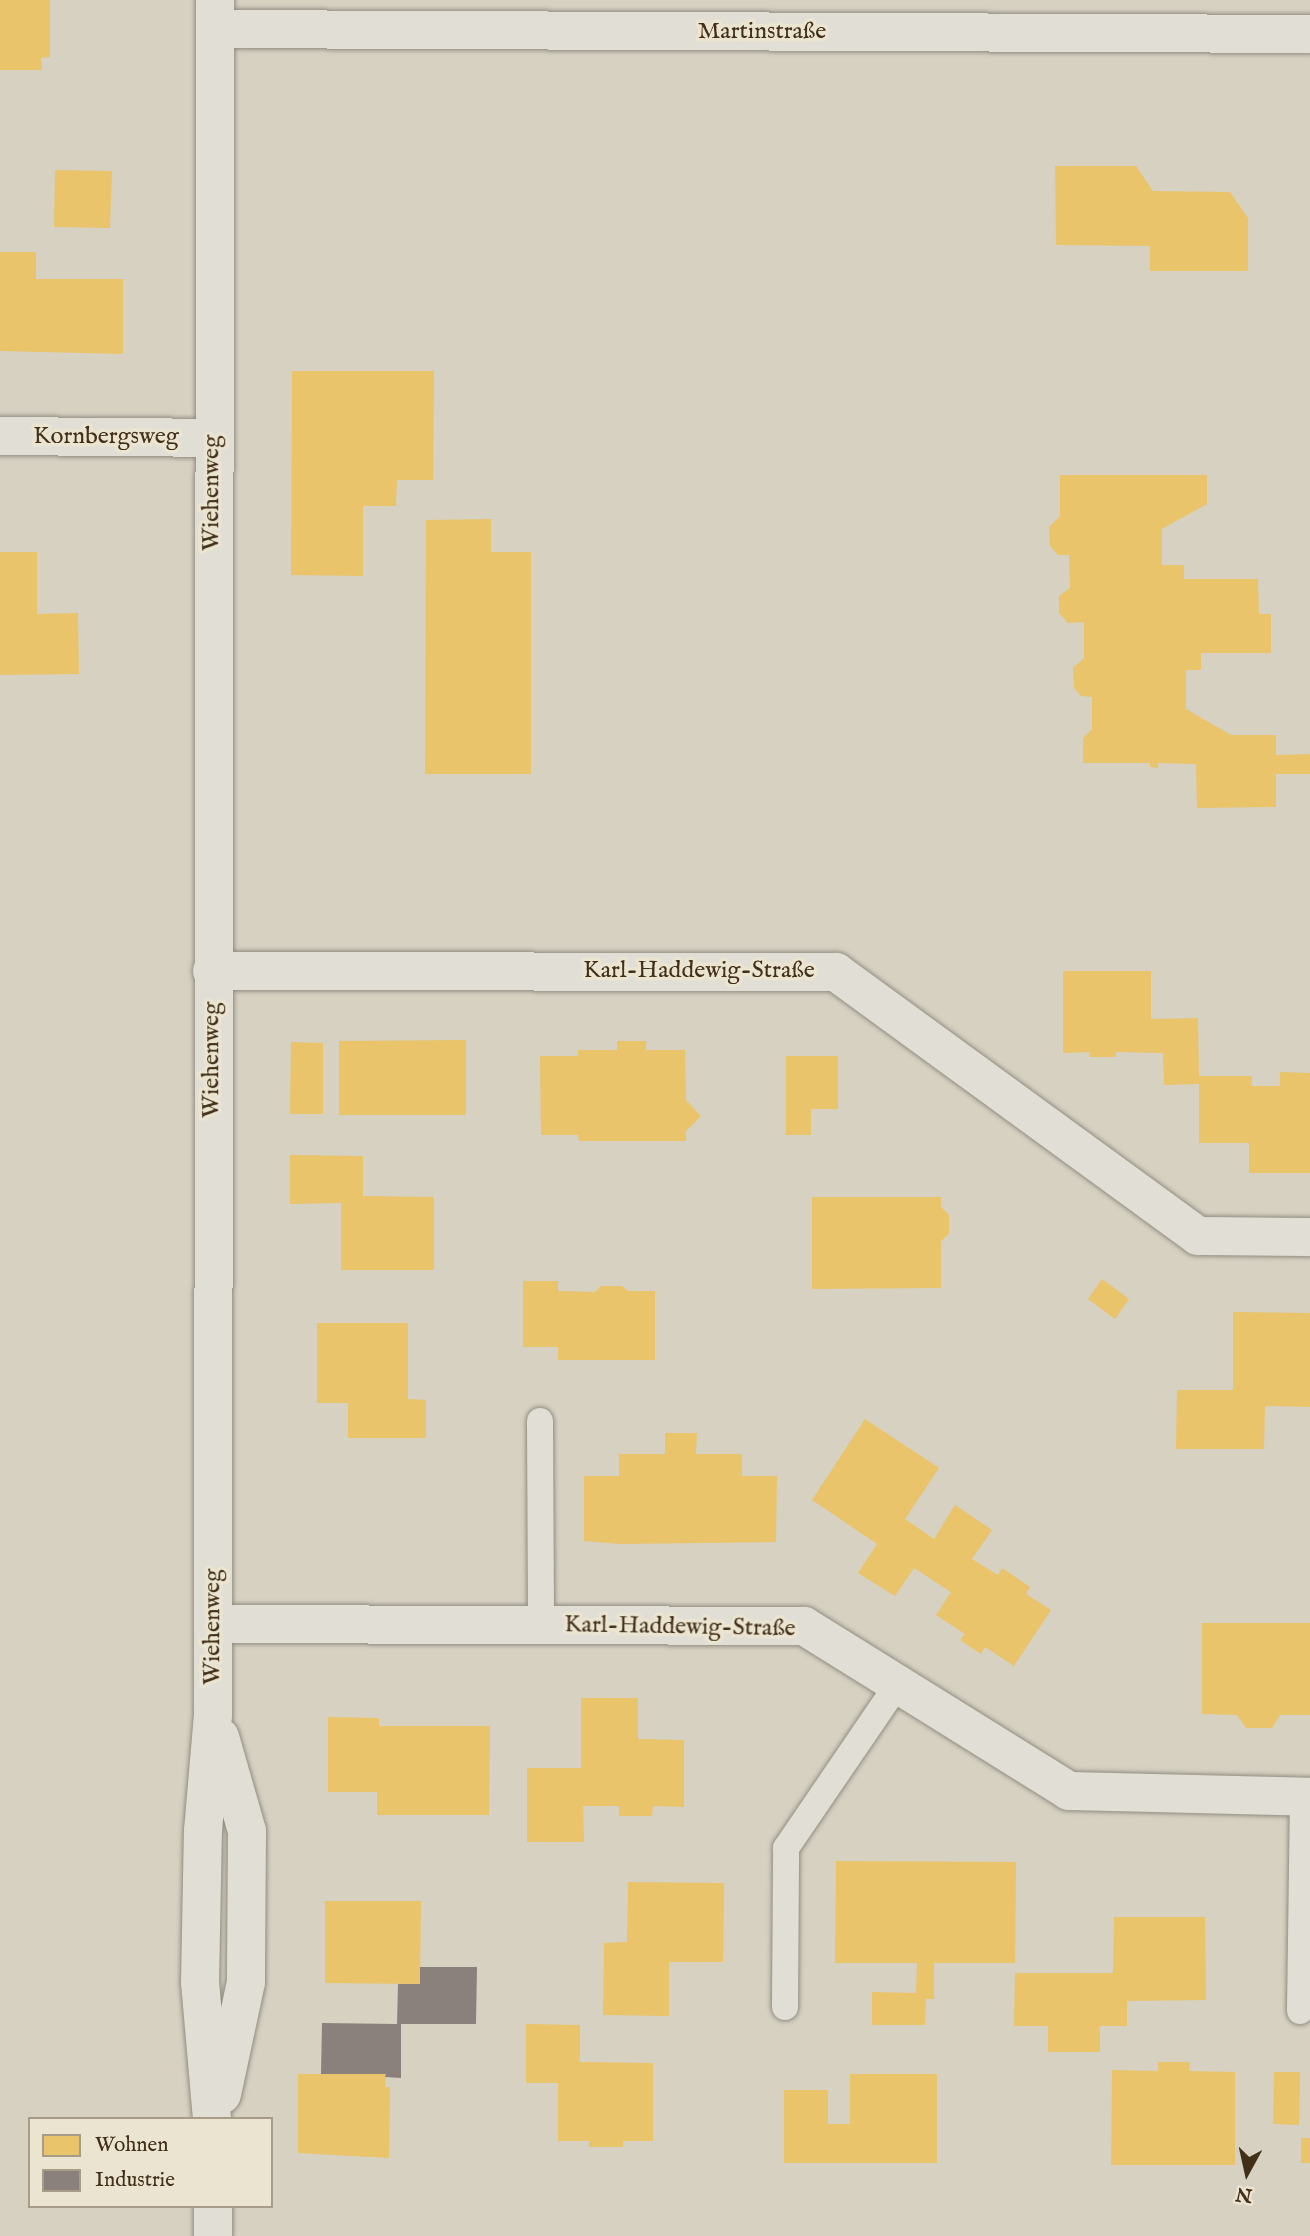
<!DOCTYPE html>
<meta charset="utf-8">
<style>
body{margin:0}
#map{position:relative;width:1310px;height:2236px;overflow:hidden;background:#d6d1c1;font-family:"IM FELL English",serif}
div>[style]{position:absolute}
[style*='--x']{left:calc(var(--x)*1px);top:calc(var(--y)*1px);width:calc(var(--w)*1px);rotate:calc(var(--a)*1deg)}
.homes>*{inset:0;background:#e9c46a}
.industry>*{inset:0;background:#8a817c}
.roads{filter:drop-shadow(0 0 2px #928d81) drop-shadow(0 0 2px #928d81)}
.lane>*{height:26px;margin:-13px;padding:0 13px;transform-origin:13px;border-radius:13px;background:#e0ded5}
.street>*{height:38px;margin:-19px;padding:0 19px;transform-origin:19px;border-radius:19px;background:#e0ded5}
span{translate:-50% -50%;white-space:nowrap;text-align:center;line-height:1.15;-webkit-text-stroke:7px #eae4d1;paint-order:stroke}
.street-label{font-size:24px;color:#412f18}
.legend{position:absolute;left:28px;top:2117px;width:245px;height:91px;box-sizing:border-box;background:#eae4d1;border:2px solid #a69c87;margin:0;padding:9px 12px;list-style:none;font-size:21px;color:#412f18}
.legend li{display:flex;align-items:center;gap:14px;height:35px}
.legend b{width:35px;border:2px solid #a69c87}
.north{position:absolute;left:1212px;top:2138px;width:70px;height:70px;-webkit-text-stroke:5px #eae4d1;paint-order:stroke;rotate:188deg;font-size:19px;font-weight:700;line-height:28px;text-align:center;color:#412f18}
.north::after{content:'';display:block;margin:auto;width:24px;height:32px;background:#412f18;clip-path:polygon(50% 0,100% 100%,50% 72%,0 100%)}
</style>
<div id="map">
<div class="homes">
<div style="clip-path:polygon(0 0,50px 0,50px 57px,41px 58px,42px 70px,0 70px)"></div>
<div style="clip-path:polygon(1055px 166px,1136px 166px,1153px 191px,1230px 192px,1248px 218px,1248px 271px,1150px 271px,1150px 246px,1056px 245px)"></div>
<div style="clip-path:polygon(55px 170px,112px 171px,110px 228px,54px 227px)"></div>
<div style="clip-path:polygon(0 252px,36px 252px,36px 279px,123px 279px,123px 354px,0 351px)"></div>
<div style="clip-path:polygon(292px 371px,434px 371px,433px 480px,397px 480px,396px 506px,363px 506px,363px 576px,291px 575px)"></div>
<div style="clip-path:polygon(1060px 475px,1207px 475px,1207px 504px,1162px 529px,1162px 565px,1184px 565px,1184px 579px,1258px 579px,1259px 614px,1271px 614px,1271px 653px,1201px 653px,1201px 670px,1186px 670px,1186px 709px,1231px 735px,1276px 735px,1276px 755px,1310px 754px,1310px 774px,1276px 774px,1276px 807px,1197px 808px,1196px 764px,1158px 763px,1158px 768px,1150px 767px,1150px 763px,1083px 763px,1083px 738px,1092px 729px,1092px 697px,1081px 696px,1074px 688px,1073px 668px,1084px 658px,1084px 622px,1068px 623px,1059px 613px,1059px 596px,1070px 588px,1069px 555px,1058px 555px,1050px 546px,1049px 527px,1060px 516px)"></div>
<div style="clip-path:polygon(491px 519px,491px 552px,531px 552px,531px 774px,425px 774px,426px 520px)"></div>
<div style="clip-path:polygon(0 552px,37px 552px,37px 614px,78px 613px,79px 674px,0 675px)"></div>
<div style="clip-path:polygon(1063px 971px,1151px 971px,1151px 1019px,1198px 1018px,1199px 1076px,1252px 1076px,1252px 1086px,1280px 1086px,1280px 1072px,1310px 1073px,1310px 1173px,1249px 1173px,1249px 1143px,1199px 1143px,1199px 1084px,1164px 1085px,1163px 1053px,1116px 1052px,1116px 1057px,1090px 1057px,1090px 1052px,1063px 1053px)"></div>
<div style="clip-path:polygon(466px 1040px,466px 1115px,339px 1115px,339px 1041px)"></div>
<div style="clip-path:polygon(617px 1041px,646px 1041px,646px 1050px,685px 1050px,686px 1100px,701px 1116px,686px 1131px,686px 1141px,579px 1141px,578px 1135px,541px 1135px,540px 1056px,578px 1056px,578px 1050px,617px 1050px)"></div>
<div style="clip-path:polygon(291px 1042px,323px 1043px,323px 1114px,290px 1114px)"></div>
<div style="clip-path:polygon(786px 1056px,838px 1056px,838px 1109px,811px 1109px,811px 1135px,786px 1135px)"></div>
<div style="clip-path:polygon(290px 1155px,363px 1156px,363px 1196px,434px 1197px,434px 1270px,341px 1270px,341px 1203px,290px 1204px)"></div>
<div style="clip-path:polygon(812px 1197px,941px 1197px,941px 1207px,949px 1215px,949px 1234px,941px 1241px,941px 1288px,812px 1289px)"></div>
<div style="clip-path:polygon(1102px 1279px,1129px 1299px,1115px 1319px,1088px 1299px)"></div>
<div style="clip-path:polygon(523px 1281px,558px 1281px,558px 1291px,595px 1292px,601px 1286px,622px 1286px,628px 1291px,655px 1291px,655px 1360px,558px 1360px,558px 1347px,523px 1347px)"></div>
<div style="clip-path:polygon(1233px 1312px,1310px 1313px,1310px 1407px,1265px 1406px,1264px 1449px,1176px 1449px,1177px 1390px,1233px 1390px)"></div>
<div style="clip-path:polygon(317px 1323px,408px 1323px,408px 1399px,426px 1400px,426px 1438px,348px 1438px,348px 1403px,317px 1403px)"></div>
<div style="clip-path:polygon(865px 1419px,939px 1468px,905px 1519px,934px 1539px,955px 1505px,992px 1530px,972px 1559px,998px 1575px,1002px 1568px,1030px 1587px,1026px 1594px,1051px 1610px,1014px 1666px,985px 1647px,981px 1654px,960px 1640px,965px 1634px,936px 1615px,951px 1592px,914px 1568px,895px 1596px,858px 1573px,877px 1544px,812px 1500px)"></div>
<div style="clip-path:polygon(665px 1433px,697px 1433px,696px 1454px,742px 1454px,742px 1476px,777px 1476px,776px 1542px,620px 1544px,584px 1541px,584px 1476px,619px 1476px,619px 1454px,665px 1454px)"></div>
<div style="clip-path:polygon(1202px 1623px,1310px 1623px,1310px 1715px,1280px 1715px,1272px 1728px,1246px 1728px,1237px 1715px,1202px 1714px)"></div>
<div style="clip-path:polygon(581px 1698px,638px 1698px,638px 1739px,684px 1740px,684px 1807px,653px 1806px,652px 1816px,619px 1816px,619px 1806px,583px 1806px,584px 1842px,527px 1842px,527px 1768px,581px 1768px)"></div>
<div style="clip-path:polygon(328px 1717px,379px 1718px,379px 1726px,490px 1726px,489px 1815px,377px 1815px,377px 1792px,328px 1792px)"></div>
<div style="clip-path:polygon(836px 1861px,1016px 1862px,1015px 1963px,934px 1963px,934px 1999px,926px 1999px,925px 2025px,872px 2025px,872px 1992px,916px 1993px,917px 1963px,835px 1963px)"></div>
<div style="clip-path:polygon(628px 1882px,724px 1883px,723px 1962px,669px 1962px,669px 2016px,603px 2015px,604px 1943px,627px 1942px)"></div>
<div style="clip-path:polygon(325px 1901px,421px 1901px,420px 1984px,325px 1983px)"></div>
<div style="clip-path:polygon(1114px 1917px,1205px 1917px,1206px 2000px,1127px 2001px,1127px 2026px,1100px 2026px,1100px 2052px,1048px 2052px,1048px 2026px,1014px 2026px,1015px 1973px,1113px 1973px)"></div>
<div style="clip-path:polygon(526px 2024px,580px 2025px,580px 2062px,653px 2063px,653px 2141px,623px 2141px,623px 2147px,589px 2147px,589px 2141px,558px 2141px,558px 2083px,526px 2083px)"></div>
<div style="clip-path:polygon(1158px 2062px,1190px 2062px,1189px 2071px,1235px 2072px,1235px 2165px,1111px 2165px,1112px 2070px,1158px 2071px)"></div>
<div style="clip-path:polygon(1274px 2072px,1300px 2072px,1299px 2125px,1273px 2124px)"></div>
<div style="clip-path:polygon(298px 2074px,386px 2074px,385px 2087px,390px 2087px,389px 2158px,298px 2153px)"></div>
<div style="clip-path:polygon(850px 2074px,937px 2074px,937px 2163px,784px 2163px,784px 2090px,828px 2090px,828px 2124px,850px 2124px)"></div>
<div style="clip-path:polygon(1301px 2138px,1310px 2138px,1310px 2163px,1301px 2163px)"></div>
</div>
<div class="industry">
<div style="clip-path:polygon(420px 1967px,477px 1967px,476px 2024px,401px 2024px,401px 2078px,385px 2077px,386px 2074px,321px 2074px,322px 2023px,397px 2024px,398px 1984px,420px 1984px)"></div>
</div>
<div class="roads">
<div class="lane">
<div style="--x:540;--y:1421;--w:204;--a:89.7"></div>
<div style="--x:785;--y:2007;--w:159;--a:-89.6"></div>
<div style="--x:786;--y:1848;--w:199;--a:-55.7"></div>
<div style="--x:1300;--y:2011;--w:214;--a:-89.2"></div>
</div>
<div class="street">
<div style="--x:215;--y:29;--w:1095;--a:0.26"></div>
<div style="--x:0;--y:436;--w:212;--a:0.5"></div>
<div style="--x:212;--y:971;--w:624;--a:0.09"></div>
<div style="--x:836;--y:972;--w:448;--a:36.1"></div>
<div style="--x:1198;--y:1236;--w:112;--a:0.5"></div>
<div style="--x:214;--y:1624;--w:590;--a:0.19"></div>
<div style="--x:804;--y:1626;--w:312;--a:31.9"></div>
<div style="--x:1069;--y:1791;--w:241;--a:1.4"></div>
<div style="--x:220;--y:1737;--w:98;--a:74"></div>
<div style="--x:247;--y:1831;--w:151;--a:90.4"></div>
<div style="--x:246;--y:1982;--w:115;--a:102.1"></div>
<div style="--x:212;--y:2119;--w:137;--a:-95"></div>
<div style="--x:200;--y:1983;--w:152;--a:-88.9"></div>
<div style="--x:203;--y:1831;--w:116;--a:-85.1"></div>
<div style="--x:213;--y:1715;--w:1715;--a:-89.93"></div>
<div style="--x:213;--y:2206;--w:30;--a:90"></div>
</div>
</div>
<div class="street-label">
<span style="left:762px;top:32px">Martinstraße</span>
<span style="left:106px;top:437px">Kornbergsweg</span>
<span style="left:212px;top:493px;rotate:-90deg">Wiehenweg</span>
<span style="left:699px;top:971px">Karl-Haddewig-Straße</span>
<span style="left:212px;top:1060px;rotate:-90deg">Wiehenweg</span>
<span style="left:213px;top:1627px;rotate:-90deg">Wiehenweg</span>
<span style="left:680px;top:1627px;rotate:1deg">Karl-Haddewig-Straße</span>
</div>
<ul class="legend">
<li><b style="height:19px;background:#e9c46a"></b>Wohnen</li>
<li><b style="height:19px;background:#8a817c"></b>Industrie</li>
</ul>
<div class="north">N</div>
</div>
